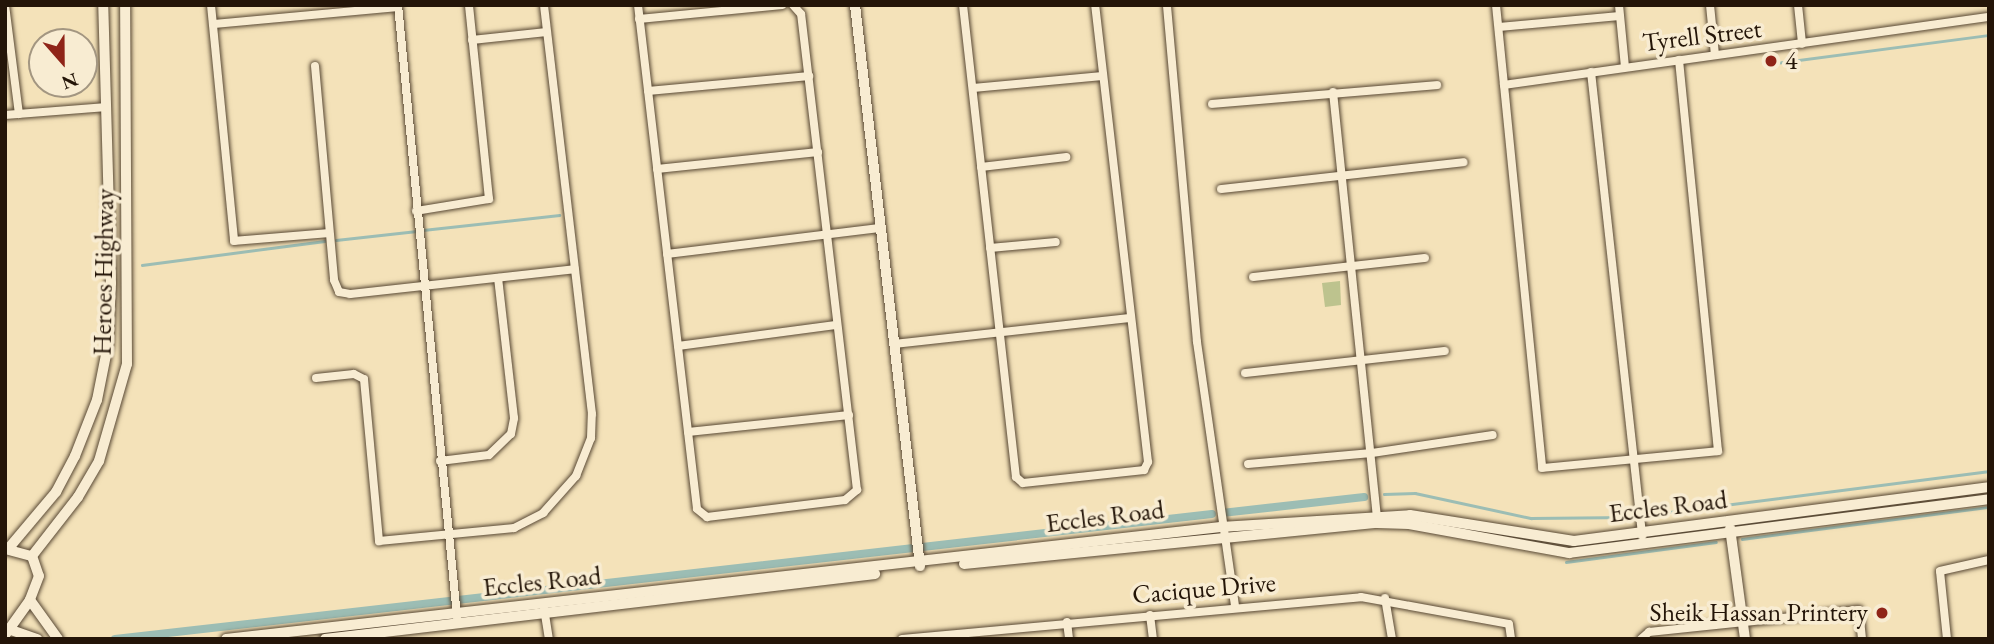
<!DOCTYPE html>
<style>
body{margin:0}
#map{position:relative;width:1994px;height:644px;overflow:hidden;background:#f4e2b9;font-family:"EB Garamond",serif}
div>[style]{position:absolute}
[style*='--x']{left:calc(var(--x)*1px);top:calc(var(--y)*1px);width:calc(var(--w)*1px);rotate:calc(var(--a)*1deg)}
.green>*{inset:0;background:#bdc38e}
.stream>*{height:2.5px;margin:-1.25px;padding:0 1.25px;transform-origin:1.25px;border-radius:1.25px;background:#9cbdb4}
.canal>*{height:8px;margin:-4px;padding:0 4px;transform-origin:4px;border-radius:4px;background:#9cbdb4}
.roads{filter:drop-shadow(0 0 2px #584834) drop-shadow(0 0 2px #584834)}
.street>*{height:8px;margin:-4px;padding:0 4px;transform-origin:4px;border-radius:4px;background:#f8ecd2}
.secondary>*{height:10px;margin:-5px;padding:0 5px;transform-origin:5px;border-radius:5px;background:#f8ecd2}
.dots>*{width:19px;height:19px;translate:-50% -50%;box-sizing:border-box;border:4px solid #f8ecd2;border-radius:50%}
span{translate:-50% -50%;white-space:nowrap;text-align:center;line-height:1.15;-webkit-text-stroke:7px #f8ecd2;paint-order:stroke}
.street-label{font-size:26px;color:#241508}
.poi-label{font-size:26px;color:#241508}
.left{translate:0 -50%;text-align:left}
.right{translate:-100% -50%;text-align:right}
.frame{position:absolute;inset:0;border:7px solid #241508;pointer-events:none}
.north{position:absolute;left:28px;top:28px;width:70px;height:70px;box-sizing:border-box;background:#f8ecd2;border:2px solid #a39681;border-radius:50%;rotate:159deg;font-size:19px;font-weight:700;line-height:28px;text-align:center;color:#241508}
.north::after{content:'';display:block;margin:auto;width:24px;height:32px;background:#8f2418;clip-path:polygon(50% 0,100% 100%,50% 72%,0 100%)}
</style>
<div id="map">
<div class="green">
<div style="clip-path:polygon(1340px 281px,1341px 305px,1325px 307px,1322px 283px)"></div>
</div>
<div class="stream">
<div style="--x:1776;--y:63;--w:215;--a:-7.5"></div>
<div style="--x:423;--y:230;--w:137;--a:-6.3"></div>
<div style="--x:336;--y:240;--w:81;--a:-6.4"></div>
<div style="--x:142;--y:265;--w:184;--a:-7.5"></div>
<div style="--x:1384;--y:494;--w:31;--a:-2"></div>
<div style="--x:1415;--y:493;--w:119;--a:12.2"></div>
<div style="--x:1531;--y:518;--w:99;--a:-0.6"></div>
<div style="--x:1654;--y:514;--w:338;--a:-7.3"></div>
<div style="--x:1742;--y:539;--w:249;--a:-7.4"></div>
<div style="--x:1566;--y:562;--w:151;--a:-7.6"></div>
</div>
<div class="canal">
<div style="--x:1222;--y:513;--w:143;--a:-6.4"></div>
<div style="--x:115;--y:639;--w:1104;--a:-6.5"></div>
</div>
<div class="roads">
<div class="street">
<div style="--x:5;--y:5;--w:110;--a:82.7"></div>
<div style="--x:211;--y:5;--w:237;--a:84.4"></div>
<div style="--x:234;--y:241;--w:95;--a:-4.8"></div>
<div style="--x:398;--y:5;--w:615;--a:84.49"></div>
<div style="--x:638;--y:5;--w:507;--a:83.32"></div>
<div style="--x:697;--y:509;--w:13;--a:39"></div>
<div style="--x:707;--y:517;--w:139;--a:-7"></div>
<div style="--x:845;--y:500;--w:16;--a:-40"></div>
<div style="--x:857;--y:490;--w:479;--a:-96.7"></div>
<div style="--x:801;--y:14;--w:12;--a:-132"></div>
<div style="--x:963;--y:5;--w:475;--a:83.6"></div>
<div style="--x:1016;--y:477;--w:9;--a:41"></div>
<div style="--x:1023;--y:483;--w:122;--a:-6.1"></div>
<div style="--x:1144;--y:470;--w:9;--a:-63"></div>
<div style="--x:1148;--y:462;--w:460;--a:-96.6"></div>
<div style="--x:1496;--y:5;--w:465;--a:84.3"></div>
<div style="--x:1542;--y:468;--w:177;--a:-5.5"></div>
<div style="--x:1718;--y:451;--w:393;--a:-95.7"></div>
<div style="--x:1619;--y:5;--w:62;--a:84.5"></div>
<div style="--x:1710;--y:5;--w:50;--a:84.3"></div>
<div style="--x:1798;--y:5;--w:39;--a:84"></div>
<div style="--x:1167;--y:6;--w:337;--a:84.9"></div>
<div style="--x:1197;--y:342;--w:267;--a:81.8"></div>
<div style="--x:639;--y:19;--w:144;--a:-5.6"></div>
<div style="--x:214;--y:24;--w:185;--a:-5.3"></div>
<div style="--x:1499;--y:27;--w:121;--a:-5.2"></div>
<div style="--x:472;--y:40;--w:75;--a:-6.1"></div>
<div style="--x:315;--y:66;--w:215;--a:84.9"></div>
<div style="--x:334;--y:280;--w:13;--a:67"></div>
<div style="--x:339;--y:292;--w:11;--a:10"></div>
<div style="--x:350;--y:294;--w:226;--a:-6.3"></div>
<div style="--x:1591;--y:72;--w:467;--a:83.7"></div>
<div style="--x:1504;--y:85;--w:490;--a:-8"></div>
<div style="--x:973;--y:88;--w:130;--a:-5.3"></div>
<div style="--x:648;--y:91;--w:162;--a:-5.3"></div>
<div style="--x:1333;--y:92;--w:430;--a:84.1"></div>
<div style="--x:1212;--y:104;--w:226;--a:-4.8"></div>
<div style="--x:5;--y:115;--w:102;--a:-4.5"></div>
<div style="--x:981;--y:167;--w:86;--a:-6.7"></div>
<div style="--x:657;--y:169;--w:162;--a:-6"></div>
<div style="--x:1221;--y:189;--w:244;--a:-6.3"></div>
<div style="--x:416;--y:211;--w:74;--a:-9.3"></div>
<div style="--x:489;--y:199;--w:195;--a:-95.9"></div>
<div style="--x:990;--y:248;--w:66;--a:-5.2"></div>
<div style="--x:667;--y:254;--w:214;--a:-7"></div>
<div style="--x:1253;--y:277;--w:173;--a:-6.3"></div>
<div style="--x:894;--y:344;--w:237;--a:-6.3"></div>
<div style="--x:678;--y:346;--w:159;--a:-7.6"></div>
<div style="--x:1245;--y:373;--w:201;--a:-6.3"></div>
<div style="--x:316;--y:378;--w:38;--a:-6"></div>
<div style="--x:354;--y:374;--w:11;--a:27"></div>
<div style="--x:364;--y:379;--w:163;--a:84.7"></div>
<div style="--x:379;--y:541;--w:136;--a:-5.5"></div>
<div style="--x:514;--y:528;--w:33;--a:-27"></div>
<div style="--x:543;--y:513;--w:50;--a:-48.3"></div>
<div style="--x:576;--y:476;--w:41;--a:-68.5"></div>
<div style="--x:591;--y:438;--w:24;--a:-88"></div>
<div style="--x:592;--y:414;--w:412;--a:-96.7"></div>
<div style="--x:688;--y:432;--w:162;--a:-6"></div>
<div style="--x:440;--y:461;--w:49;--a:-7"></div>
<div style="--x:489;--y:455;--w:30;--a:-44"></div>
<div style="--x:511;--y:434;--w:16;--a:-79"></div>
<div style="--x:514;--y:418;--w:141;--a:-96.5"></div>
<div style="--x:1248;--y:464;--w:124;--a:-5.1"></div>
<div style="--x:1372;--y:453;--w:122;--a:-8.5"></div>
<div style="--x:1385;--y:598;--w:42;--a:80.3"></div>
<div style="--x:544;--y:608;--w:31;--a:81"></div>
<div style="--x:1150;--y:615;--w:24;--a:83"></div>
<div style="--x:1067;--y:622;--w:17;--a:83"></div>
<div style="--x:902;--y:639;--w:461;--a:-5.2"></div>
<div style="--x:1361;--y:597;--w:150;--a:10.3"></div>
<div style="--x:1509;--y:624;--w:15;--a:82"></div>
<div style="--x:1641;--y:639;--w:11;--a:-41"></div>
<div style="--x:1649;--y:632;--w:211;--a:-6"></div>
<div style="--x:1859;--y:610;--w:29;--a:84"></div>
<div style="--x:1947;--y:639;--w:68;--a:-95.9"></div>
<div style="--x:1940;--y:571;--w:50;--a:-12.7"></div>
</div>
<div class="secondary">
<div style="--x:855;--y:5;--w:565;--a:83.39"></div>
<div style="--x:1730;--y:528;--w:112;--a:82.3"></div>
<div style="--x:5;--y:549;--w:28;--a:15"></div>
<div style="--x:32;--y:556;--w:21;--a:71"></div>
<div style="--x:39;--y:576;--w:26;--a:111"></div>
<div style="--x:30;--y:600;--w:43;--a:125.5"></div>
<div style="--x:8;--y:549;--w:75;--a:-49.9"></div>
<div style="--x:56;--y:492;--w:41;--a:-62.2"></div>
<div style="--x:75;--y:456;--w:60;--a:-68.6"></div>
<div style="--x:97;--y:400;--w:56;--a:-78.7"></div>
<div style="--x:108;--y:345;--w:62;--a:-87.2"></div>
<div style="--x:111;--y:283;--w:278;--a:-91.6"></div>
<div style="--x:32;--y:556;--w:75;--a:-52.1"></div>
<div style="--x:78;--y:497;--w:42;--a:-59.7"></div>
<div style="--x:99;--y:461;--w:101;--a:-73.9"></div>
<div style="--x:127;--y:364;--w:359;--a:-90.3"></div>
<div style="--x:964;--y:564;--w:415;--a:-5.7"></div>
<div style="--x:1377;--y:523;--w:32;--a:2"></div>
<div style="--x:1409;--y:524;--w:163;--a:10.3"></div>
<div style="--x:1569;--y:553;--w:423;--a:-7.3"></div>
<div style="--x:30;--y:600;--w:48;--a:54.3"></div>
<div style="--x:11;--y:630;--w:28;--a:19"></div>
<div style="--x:226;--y:639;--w:1001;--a:-6.42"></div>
<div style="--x:1221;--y:527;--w:189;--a:-3.6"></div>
<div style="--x:1410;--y:515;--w:166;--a:9"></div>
<div style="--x:1574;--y:541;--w:418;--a:-7.4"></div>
<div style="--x:325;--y:639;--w:554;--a:-6.74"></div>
</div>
</div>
<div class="dots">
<div style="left:1771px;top:61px;background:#8f2418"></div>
<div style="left:1882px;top:613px;background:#8f2418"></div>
</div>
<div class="street-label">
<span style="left:1702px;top:36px;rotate:-7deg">Tyrell Street</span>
<span style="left:104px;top:272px;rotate:-89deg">Heroes Highway</span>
<span style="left:1668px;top:507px;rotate:-7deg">Eccles Road</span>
<span style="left:1105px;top:517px;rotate:-7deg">Eccles Road</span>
<span style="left:542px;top:582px;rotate:-6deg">Eccles Road</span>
<span style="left:1204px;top:589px;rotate:-5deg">Cacique Drive</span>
</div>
<div class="poi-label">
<span class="left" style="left:1785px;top:61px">4</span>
<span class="right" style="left:1868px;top:613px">Sheik Hassan Printery</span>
</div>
<div class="frame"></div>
<div class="north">N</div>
</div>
